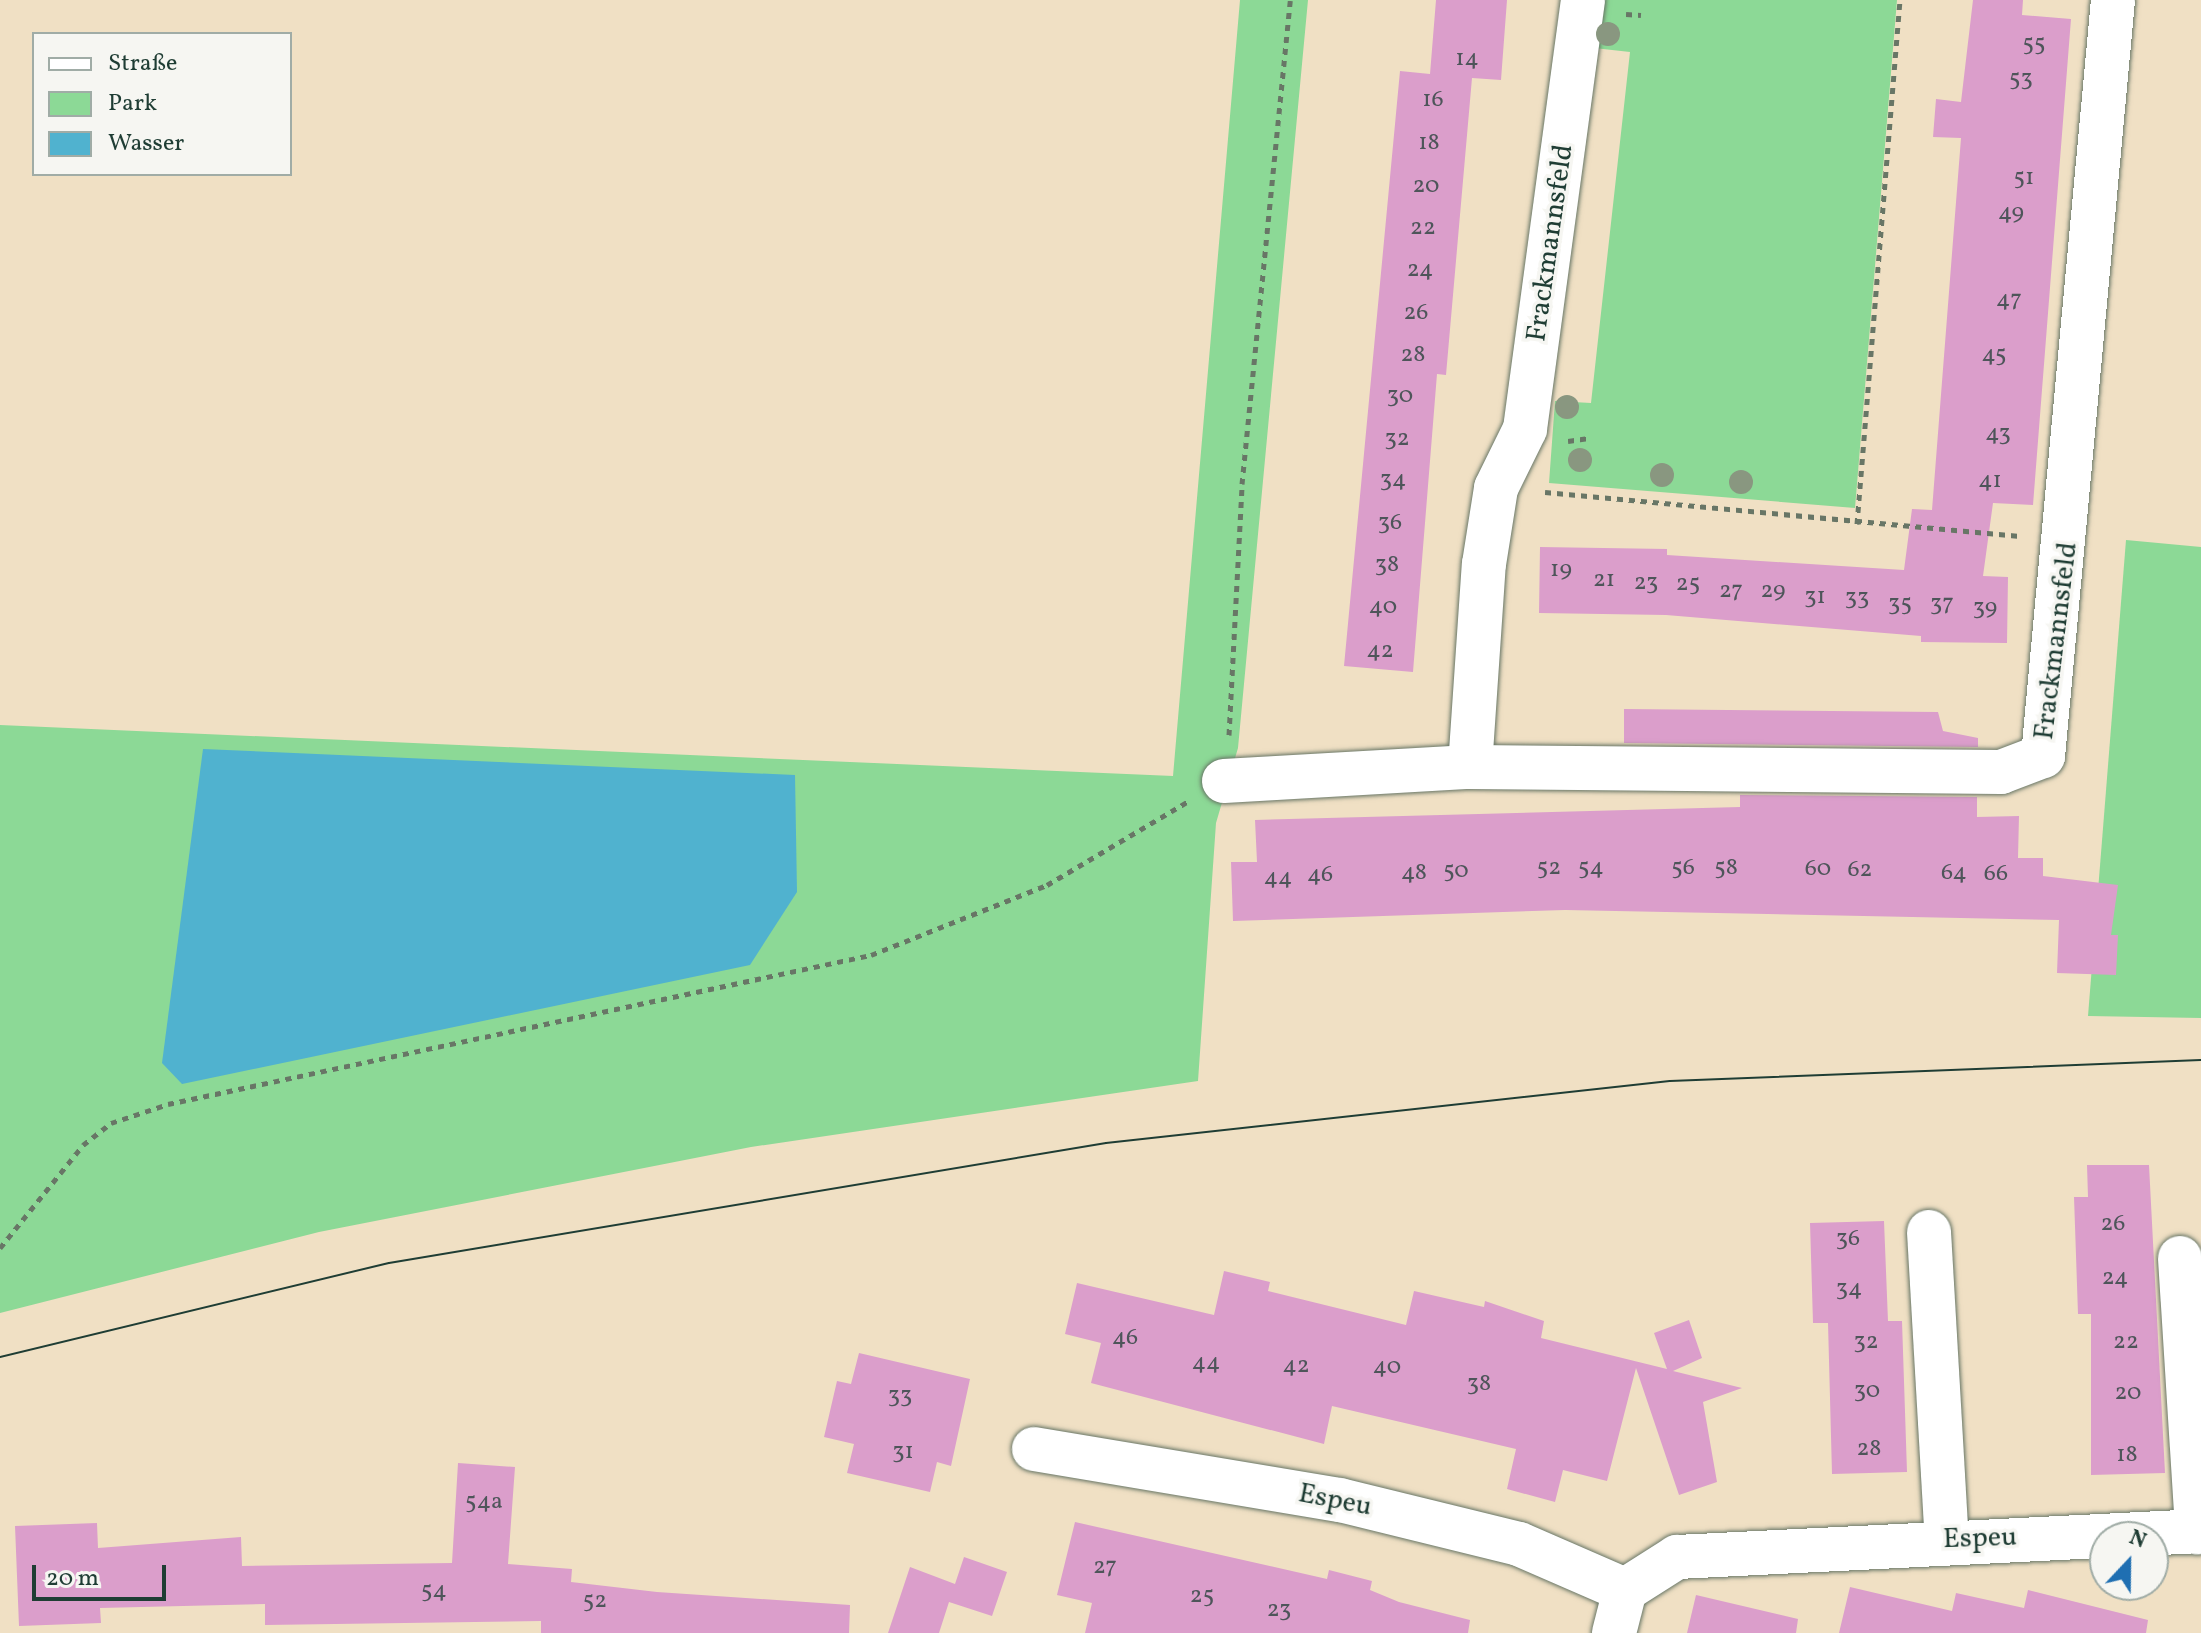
<!DOCTYPE html>
<meta charset="utf-8">
<style>
body{margin:0}
#map{position:relative;width:2201px;height:1633px;overflow:hidden;background:#f0e0c4;font-family:Vollkorn,serif}
div>[style]{position:absolute}
[style*='--x']{left:calc(var(--x)*1px);top:calc(var(--y)*1px);width:calc(var(--w)*1px);rotate:calc(var(--a)*1deg)}
.green>*{inset:0;background:#8cd996}
.water>*{inset:0;background:#50b2cf}
.building>*{inset:0;background:#db9ecb}
.path>*{height:5px;margin-top:-2.5px;transform-origin:0;background:repeating-linear-gradient(90deg,#687666 0 6px,transparent 0 12px)}
.roads{filter:drop-shadow(0 0 2px #687666) drop-shadow(0 0 2px #687666)}
.minor>*{height:44px;margin:-22px;padding:0 22px;transform-origin:22px;border-radius:22px;background:#fff}
.tram>*{height:2px;margin:-1px;padding:0 1px;transform-origin:1px;border-radius:1px;background:#1f3d34}
.trees>*{width:24px;height:24px;margin:-12px;border-radius:50%;background:#899780}
span{translate:-50% -50%;white-space:nowrap;text-align:center;line-height:1.15;-webkit-text-stroke:7px #f6f6f2;paint-order:stroke}
.number-label{font-size:24px;color:#4e555a}
.number-label span{-webkit-text-stroke-width:0}
.street-label{font-size:28px;color:#1f3d34}
.legend{position:absolute;left:32px;top:32px;width:260px;height:144px;box-sizing:border-box;background:#f6f6f2;border:2px solid #a0aca6;margin:0;padding:10px 14px;list-style:none;font-size:24px;color:#1f3d34}
.legend li{display:flex;align-items:center;gap:16px;height:40px}
.legend b{width:40px;border:2px solid #a0aca6}
.north{position:absolute;left:2089px;top:1521px;width:80px;height:80px;box-sizing:border-box;background:#f6f6f2;border:2px solid #a0aca6;border-radius:50%;rotate:22deg;font-size:22px;font-weight:700;line-height:32px;text-align:center;color:#1f3d34}
.north::after{content:'';display:block;margin:auto;width:28px;height:36px;background:#1f6fb2;clip-path:polygon(50% 0,100% 100%,50% 72%,0 100%)}
.scale{position:absolute;left:32px;top:1565px;width:134px;height:36px;box-sizing:border-box;border:4px solid #1f3d34;border-top:0;padding-left:10px;font-size:24px;line-height:28px;white-space:nowrap;color:#1f3d34;-webkit-text-stroke:6px #f6f6f2;paint-order:stroke}
</style>
<div id="map">
<div class="green">
<div style="clip-path:polygon(1240px 0,1308px 0,1238px 748px,1216px 823px,1198px 1081px,751px 1147px,319px 1232px,0 1313px,0 725px,1173px 776px)"></div>
<div style="clip-path:polygon(1602px 0,1897px 0,1855px 508px,1549px 483px,1555px 401px,1591px 403px,1630px 52px,1594px 48px)"></div>
<div style="clip-path:polygon(2126px 540px,2201px 547px,2201px 1018px,2088px 1016px)"></div>
</div>
<div class="water">
<div style="clip-path:polygon(203px 749px,795px 775px,797px 892px,750px 965px,182px 1084px,162px 1063px)"></div>
</div>
<div class="building">
<div style="clip-path:polygon(1436px 0,1507px 0,1501px 80px,1472px 78px,1446px 375px,1437px 374px,1413px 672px,1344px 666px,1400px 71px,1430px 74px)"></div>
<div style="clip-path:polygon(1973px 0,2023px 0,2022px 15px,2071px 19px,2033px 505px,1993px 503px,1983px 576px,2008px 577px,2007px 643px,1921px 642px,1921px 636px,1666px 615px,1539px 613px,1540px 547px,1667px 549px,1667px 555px,1904px 570px,1912px 509px,1932px 510px,1961px 138px,1933px 137px,1936px 99px,1961px 102px)"></div>
<div style="clip-path:polygon(1624px 709px,1938px 712px,1943px 731px,1978px 738px,1978px 747px,1624px 743px)"></div>
<div style="clip-path:polygon(1740px 795px,1977px 797px,1977px 817px,2019px 816px,2018px 858px,2043px 858px,2043px 876px,2118px 885px,2111px 935px,2118px 935px,2116px 975px,2057px 973px,2059px 920px,1565px 910px,1233px 921px,1231px 862px,1257px 862px,1255px 820px,1740px 807px)"></div>
<div style="clip-path:polygon(2087px 1165px,2149px 1165px,2165px 1473px,2091px 1475px,2091px 1314px,2078px 1314px,2074px 1197px,2088px 1197px)"></div>
<div style="clip-path:polygon(1884px 1221px,1888px 1321px,1902px 1321px,1907px 1472px,1832px 1474px,1828px 1323px,1813px 1323px,1810px 1223px)"></div>
<div style="clip-path:polygon(1224px 1271px,1270px 1282px,1268px 1291px,1406px 1325px,1414px 1291px,1484px 1307px,1485px 1301px,1544px 1321px,1541px 1338px,1667px 1369px,1654px 1333px,1689px 1320px,1702px 1358px,1673px 1371px,1742px 1388px,1703px 1402px,1717px 1482px,1679px 1495px,1636px 1368px,1607px 1481px,1563px 1470px,1555px 1502px,1507px 1489px,1516px 1449px,1332px 1406px,1324px 1444px,1091px 1383px,1101px 1343px,1065px 1334px,1077px 1283px,1214px 1315px)"></div>
<div style="clip-path:polygon(859px 1353px,970px 1379px,951px 1466px,937px 1462px,930px 1492px,847px 1473px,854px 1444px,824px 1437px,837px 1381px,851px 1384px)"></div>
<div style="clip-path:polygon(458px 1463px,515px 1467px,508px 1564px,572px 1569px,571px 1582px,657px 1592px,850px 1605px,849px 1633px,541px 1633px,541px 1621px,265px 1625px,265px 1604px,100px 1608px,101px 1623px,19px 1626px,15px 1526px,97px 1523px,98px 1548px,241px 1537px,242px 1566px,452px 1563px)"></div>
<div style="clip-path:polygon(1075px 1522px,1327px 1579px,1329px 1570px,1372px 1581px,1370px 1590px,1399px 1602px,1470px 1620px,1468px 1633px,1085px 1633px,1092px 1603px,1057px 1595px)"></div>
<div style="clip-path:polygon(964px 1557px,1007px 1572px,992px 1616px,949px 1602px,939px 1633px,888px 1633px,910px 1567px,955px 1584px)"></div>
<div style="clip-path:polygon(1850px 1587px,1952px 1611px,1956px 1593px,2024px 1608px,2028px 1590px,2148px 1620px,2146px 1633px,1839px 1633px)"></div>
<div style="clip-path:polygon(1696px 1595px,1798px 1619px,1796px 1633px,1687px 1633px)"></div>
</div>
<div class="path">
<div style="--x:1626;--y:14;--w:15;--a:4"></div>
<div style="--x:1568;--y:441;--w:21;--a:-8"></div>
<div style="--x:1545;--y:492;--w:477;--a:5.3"></div>
<div style="--x:1857;--y:524;--w:526;--a:-85.31"></div>
<div style="--x:1229;--y:735;--w:251;--a:-87"></div>
<div style="--x:1242;--y:484;--w:486;--a:-84.3"></div>
<div style="--x:0;--y:1248;--w:132;--a:-51.1"></div>
<div style="--x:83;--y:1145;--w:36;--a:-38"></div>
<div style="--x:111;--y:1123;--w:60;--a:-18.4"></div>
<div style="--x:168;--y:1104;--w:719;--a:-11.97"></div>
<div style="--x:871;--y:955;--w:189;--a:-21.7"></div>
<div style="--x:1047;--y:885;--w:163;--a:-30.7"></div>
</div>
<div class="roads">
<div class="minor">
<div style="--x:1470;--y:767;--w:203;--a:-86.1"></div>
<div style="--x:1484;--y:564;--w:77;--a:-81"></div>
<div style="--x:1496;--y:488;--w:66;--a:-63.8"></div>
<div style="--x:1525;--y:429;--w:433;--a:-82.3"></div>
<div style="--x:1224;--y:781;--w:246;--a:-3.3"></div>
<div style="--x:1470;--y:767;--w:531;--a:0.54"></div>
<div style="--x:2001;--y:772;--w:45;--a:-20.9"></div>
<div style="--x:2043;--y:756;--w:759;--a:-84.71"></div>
<div style="--x:1929;--y:1232;--w:309;--a:86.7"></div>
<div style="--x:2180;--y:1258;--w:275;--a:86.4"></div>
<div style="--x:1034;--y:1449;--w:310;--a:9.5"></div>
<div style="--x:1340;--y:1500;--w:184;--a:13.8"></div>
<div style="--x:1519;--y:1544;--w:116;--a:23.5"></div>
<div style="--x:1614;--y:1633;--w:44;--a:-75.7"></div>
<div style="--x:1625;--y:1590;--w:62;--a:-32.4"></div>
<div style="--x:1677;--y:1557;--w:525;--a:-2.84"></div>
</div>
</div>
<div class="tram">
<div style="--x:0;--y:1357;--w:400;--a:-13.6"></div>
<div style="--x:389;--y:1263;--w:727;--a:-9.5"></div>
<div style="--x:1106;--y:1143;--w:567;--a:-6.27"></div>
<div style="--x:1670;--y:1081;--w:531;--a:-2.26"></div>
</div>
<div class="trees">
<div style="left:1608px;top:34px"></div>
<div style="left:1567px;top:407px"></div>
<div style="left:1580px;top:460px"></div>
<div style="left:1662px;top:475px"></div>
<div style="left:1741px;top:482px"></div>
</div>
<div class="number-label">
<span style="left:2034px;top:45px">55</span>
<span style="left:1467px;top:60px">14</span>
<span style="left:2021px;top:80px">53</span>
<span style="left:1433px;top:101px">16</span>
<span style="left:1429px;top:144px">18</span>
<span style="left:2024px;top:179px">51</span>
<span style="left:1426px;top:187px">20</span>
<span style="left:2011px;top:214px">49</span>
<span style="left:1423px;top:229px">22</span>
<span style="left:1420px;top:271px">24</span>
<span style="left:2009px;top:301px">47</span>
<span style="left:1416px;top:314px">26</span>
<span style="left:1413px;top:356px">28</span>
<span style="left:1994px;top:356px">45</span>
<span style="left:1400px;top:397px">30</span>
<span style="left:1998px;top:435px">43</span>
<span style="left:1397px;top:440px">32</span>
<span style="left:1393px;top:481px">34</span>
<span style="left:1990px;top:482px">41</span>
<span style="left:1390px;top:524px">36</span>
<span style="left:1387px;top:566px">38</span>
<span style="left:1561px;top:571px">19</span>
<span style="left:1604px;top:581px">21</span>
<span style="left:1646px;top:584px">23</span>
<span style="left:1688px;top:585px">25</span>
<span style="left:1731px;top:592px">27</span>
<span style="left:1773px;top:592px">29</span>
<span style="left:1815px;top:598px">31</span>
<span style="left:1857px;top:599px">33</span>
<span style="left:1900px;top:605px">35</span>
<span style="left:1942px;top:605px">37</span>
<span style="left:1383px;top:608px">40</span>
<span style="left:1985px;top:609px">39</span>
<span style="left:1380px;top:652px">42</span>
<span style="left:1549px;top:869px">52</span>
<span style="left:1591px;top:869px">54</span>
<span style="left:1683px;top:869px">56</span>
<span style="left:1726px;top:869px">58</span>
<span style="left:1818px;top:870px">60</span>
<span style="left:1860px;top:871px">62</span>
<span style="left:1456px;top:872px">50</span>
<span style="left:1414px;top:874px">48</span>
<span style="left:1954px;top:874px">64</span>
<span style="left:1996px;top:875px">66</span>
<span style="left:1320px;top:876px">46</span>
<span style="left:1278px;top:879px">44</span>
<span style="left:2113px;top:1225px">26</span>
<span style="left:1848px;top:1240px">36</span>
<span style="left:2115px;top:1279px">24</span>
<span style="left:1849px;top:1290px">34</span>
<span style="left:1125px;top:1339px">46</span>
<span style="left:1866px;top:1343px">32</span>
<span style="left:2126px;top:1343px">22</span>
<span style="left:1206px;top:1364px">44</span>
<span style="left:1296px;top:1367px">42</span>
<span style="left:1387px;top:1368px">40</span>
<span style="left:1479px;top:1385px">38</span>
<span style="left:1867px;top:1392px">30</span>
<span style="left:2128px;top:1394px">20</span>
<span style="left:900px;top:1397px">33</span>
<span style="left:1869px;top:1450px">28</span>
<span style="left:903px;top:1453px">31</span>
<span style="left:2127px;top:1456px">18</span>
<span style="left:484px;top:1503px">54a</span>
<span style="left:1105px;top:1568px">27</span>
<span style="left:434px;top:1592px">54</span>
<span style="left:1202px;top:1597px">25</span>
<span style="left:595px;top:1602px">52</span>
<span style="left:1279px;top:1611px">23</span>
</div>
<div class="street-label">
<span style="left:1551px;top:243px;rotate:-82deg">Frackmannsfeld</span>
<span style="left:2057px;top:641px;rotate:-83deg">Frackmannsfeld</span>
<span style="left:1335px;top:1501px;rotate:11deg">Espeu</span>
<span style="left:1980px;top:1539px;rotate:-2deg">Espeu</span>
</div>
<ul class="legend">
<li><b style="height:10px;background:#fff"></b>Straße</li>
<li><b style="height:22px;background:#8cd996"></b>Park</li>
<li><b style="height:22px;background:#50b2cf"></b>Wasser</li>
</ul>
<div class="north">N</div>
<div class="scale">20 m</div>
</div>
